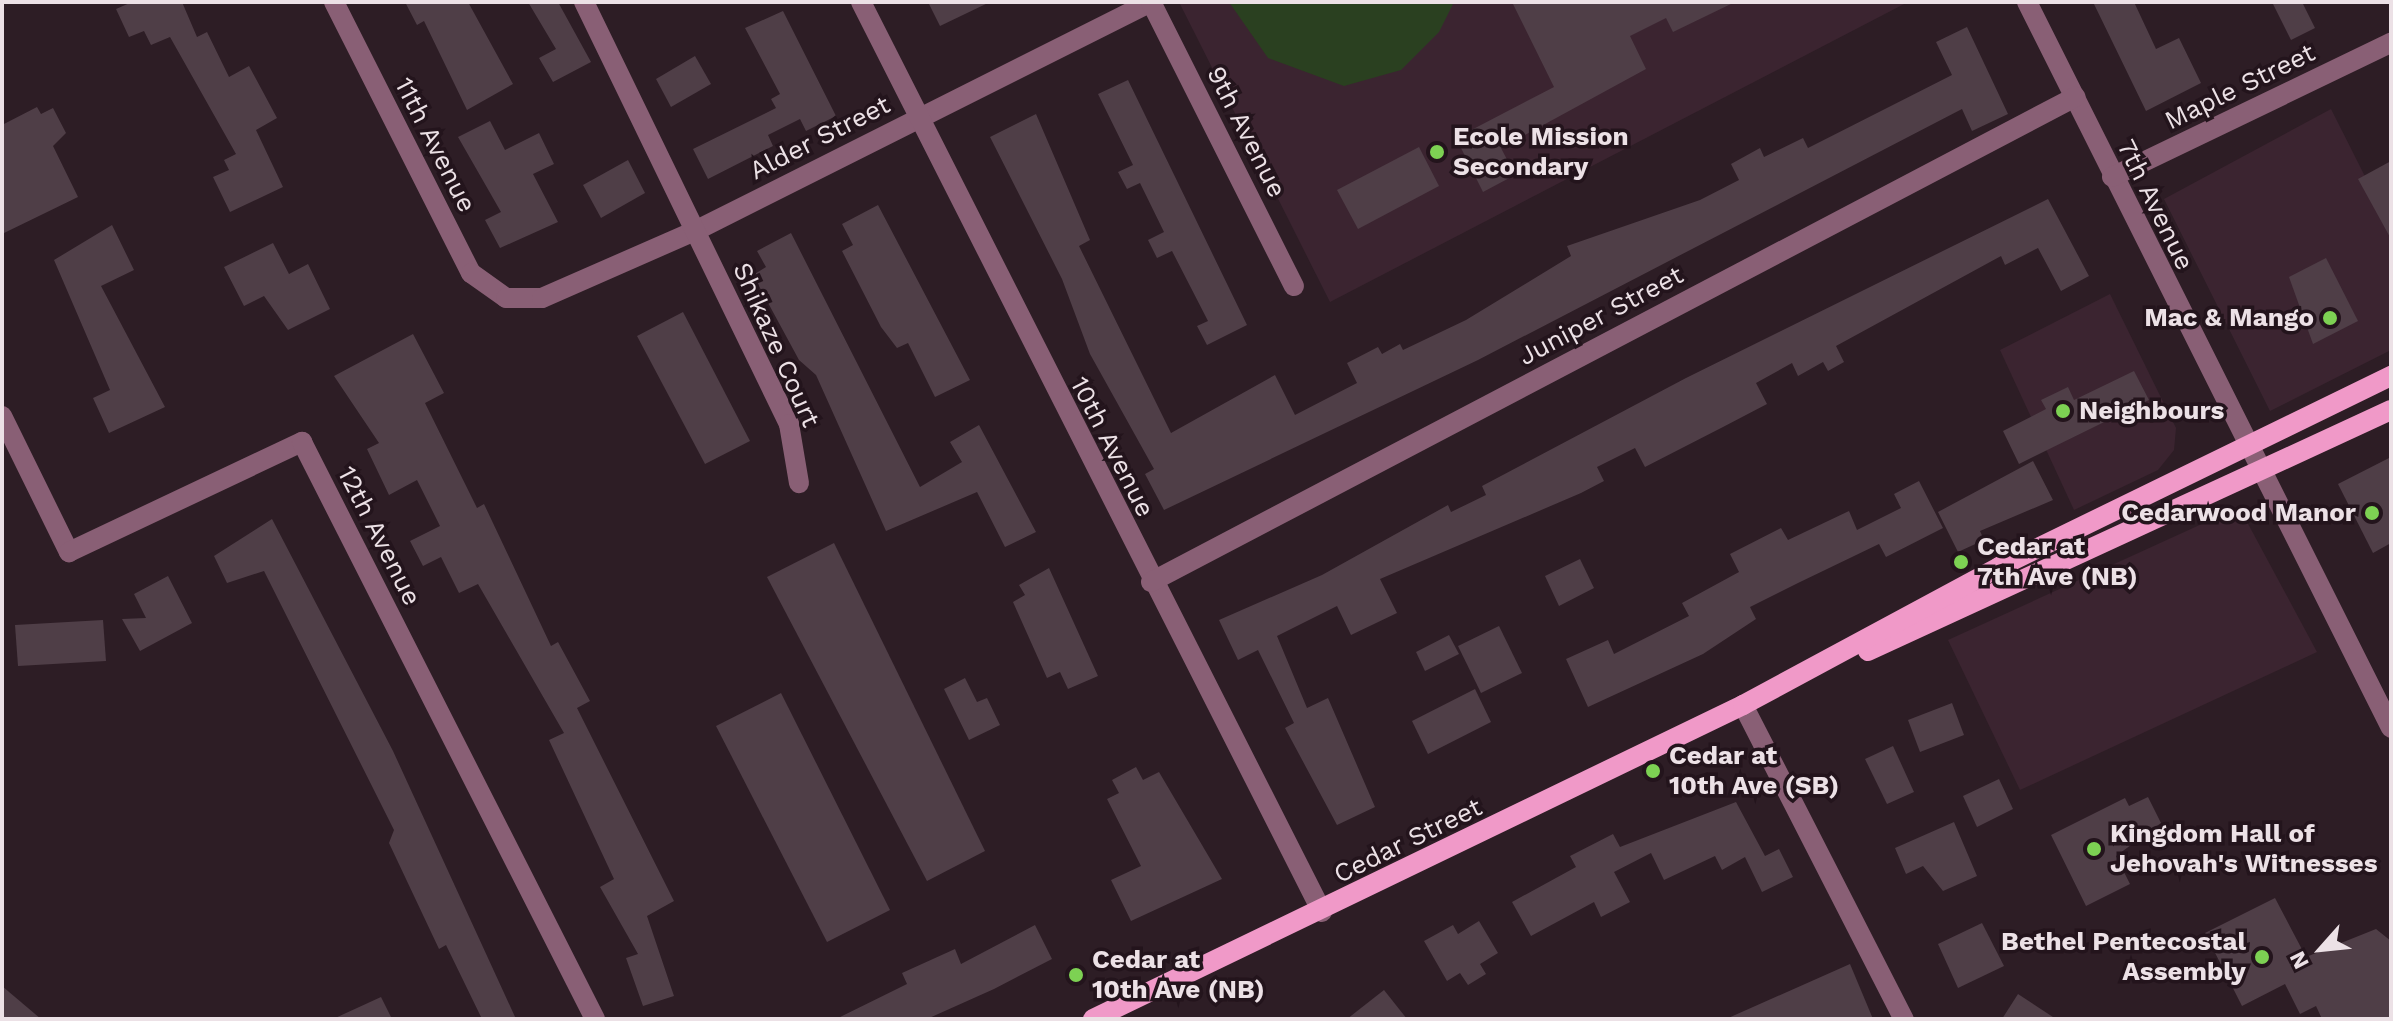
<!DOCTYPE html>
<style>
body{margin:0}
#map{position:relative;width:2393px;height:1021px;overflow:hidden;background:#2d1d25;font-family:"Work Sans",sans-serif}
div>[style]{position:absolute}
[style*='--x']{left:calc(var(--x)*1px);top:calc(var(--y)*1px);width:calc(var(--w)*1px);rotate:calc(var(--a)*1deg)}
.built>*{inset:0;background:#3b2430}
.green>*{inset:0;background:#2a4020}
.building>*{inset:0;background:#4f3e47}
.minor>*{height:20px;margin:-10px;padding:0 10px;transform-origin:10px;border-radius:10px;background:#895f75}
.major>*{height:20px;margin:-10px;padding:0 10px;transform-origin:10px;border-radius:10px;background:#f099c8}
.dots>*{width:22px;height:22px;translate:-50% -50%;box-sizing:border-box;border:4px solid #23141c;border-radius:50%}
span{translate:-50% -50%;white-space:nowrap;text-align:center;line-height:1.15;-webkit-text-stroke:7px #23141c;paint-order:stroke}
.street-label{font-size:26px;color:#ece1e6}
.poi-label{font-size:26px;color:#ece1e6;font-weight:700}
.left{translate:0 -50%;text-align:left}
.right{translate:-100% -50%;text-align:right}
.frame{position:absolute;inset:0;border:4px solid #ece1e6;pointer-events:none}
.north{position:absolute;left:2281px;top:909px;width:80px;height:80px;-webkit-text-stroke:6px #23141c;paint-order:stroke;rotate:243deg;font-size:22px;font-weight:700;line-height:32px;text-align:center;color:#ece1e6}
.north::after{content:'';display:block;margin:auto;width:28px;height:36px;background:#ece1e6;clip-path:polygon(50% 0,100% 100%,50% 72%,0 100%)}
</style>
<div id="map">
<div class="built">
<div style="clip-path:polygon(1179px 2px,1908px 2px,1330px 302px)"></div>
<div style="clip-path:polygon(2331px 109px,2391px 228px,2391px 350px,2270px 411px,2164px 199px)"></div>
<div style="clip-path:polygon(2110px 294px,2176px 428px,2174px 450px,2158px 470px,2074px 510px,2000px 350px)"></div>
<div style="clip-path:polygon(2239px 507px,2317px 652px,2020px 790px,1948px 640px)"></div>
</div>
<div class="green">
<div style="clip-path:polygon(1229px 2px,1454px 2px,1439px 32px,1401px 70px,1344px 86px,1268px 58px)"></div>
</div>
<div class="building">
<div style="clip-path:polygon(132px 2px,182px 2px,197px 37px,207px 32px,229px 77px,249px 66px,277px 118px,256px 130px,283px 187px,230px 212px,213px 177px,229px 170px,224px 160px,236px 154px,170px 37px,151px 45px,144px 31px,129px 37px,116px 9px)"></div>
<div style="clip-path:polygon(405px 2px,468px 2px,513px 84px,467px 110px,424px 21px,417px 25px)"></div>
<div style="clip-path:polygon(528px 2px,558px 2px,591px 62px,553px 82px,539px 58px,556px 49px)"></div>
<div style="clip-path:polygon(928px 2px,990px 2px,940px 26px)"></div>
<div style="clip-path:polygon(1512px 2px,1735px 2px,1673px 32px,1666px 18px,1630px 36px,1646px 69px,1501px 148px,1515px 175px,1483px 192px,1456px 138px,1554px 87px)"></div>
<div style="clip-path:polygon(2093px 2px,2134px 2px,2156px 49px,2179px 38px,2201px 83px,2146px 111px)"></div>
<div style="clip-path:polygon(2272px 2px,2302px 2px,2315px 28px,2291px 40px)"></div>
<div style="clip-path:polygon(783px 11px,836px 116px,806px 131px,800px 119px,768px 135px,773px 146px,708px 179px,693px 149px,776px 108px,771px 99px,780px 94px,745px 28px)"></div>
<div style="clip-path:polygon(1967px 27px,2008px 114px,1972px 131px,1962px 109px,1478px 360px,1164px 510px,1145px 474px,1154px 469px,1090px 354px,1062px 279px,990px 137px,1036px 114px,1090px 240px,1079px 246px,1171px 433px,1275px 375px,1295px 415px,1357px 383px,1347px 363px,1378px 347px,1382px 354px,1400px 344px,1403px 350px,1466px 320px,1571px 256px,1567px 246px,1700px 200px,1739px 180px,1731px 164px,1760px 148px,1764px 157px,1803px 138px,1808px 148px,1952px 75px,1936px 42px)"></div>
<div style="clip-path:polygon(695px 56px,711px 84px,671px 107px,656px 79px)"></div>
<div style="clip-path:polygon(1128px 80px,1247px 325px,1207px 345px,1197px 326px,1208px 321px,1172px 251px,1157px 258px,1148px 240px,1164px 232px,1140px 183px,1127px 189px,1118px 172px,1133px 165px,1098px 94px)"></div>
<div style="clip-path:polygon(37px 107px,41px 114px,53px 108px,66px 133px,53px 146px,78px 197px,2px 234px,2px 125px)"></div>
<div style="clip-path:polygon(490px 121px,505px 150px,539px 133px,554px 164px,533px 174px,558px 222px,500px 248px,485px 220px,501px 212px,458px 137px)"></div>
<div style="clip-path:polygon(1419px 147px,1439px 186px,1358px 229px,1337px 190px)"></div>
<div style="clip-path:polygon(628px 160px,645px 193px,601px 218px,583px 185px)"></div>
<div style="clip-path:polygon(2391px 161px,2391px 239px,2358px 179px)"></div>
<div style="clip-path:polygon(2048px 199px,2089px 276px,2061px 291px,2038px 248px,2005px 265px,2001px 256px,1836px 346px,1844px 362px,1828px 371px,1823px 362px,1798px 376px,1792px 363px,1756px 383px,1767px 404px,1723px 427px,1645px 467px,1635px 448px,1597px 467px,1604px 481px,1581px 493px,1380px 579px,1397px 613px,1351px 635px,1337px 606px,1277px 636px,1307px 708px,1328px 698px,1375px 807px,1337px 825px,1285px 728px,1294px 723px,1258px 650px,1238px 660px,1219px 620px,1322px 575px,1448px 505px,1451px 512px,1486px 495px,1482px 486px,1686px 378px)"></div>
<div style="clip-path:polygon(878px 205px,970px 380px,935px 397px,908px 343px,897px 348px,881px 327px,842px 251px,853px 245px,842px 224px)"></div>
<div style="clip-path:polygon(112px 225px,134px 270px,101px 286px,165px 407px,109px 433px,93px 398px,110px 390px,54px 260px)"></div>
<div style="clip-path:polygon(791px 233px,920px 487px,962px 462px,950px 442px,979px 425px,1036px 532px,1005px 547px,977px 492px,886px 531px,816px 375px,799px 360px,753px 275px,766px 267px,757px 251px)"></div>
<div style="clip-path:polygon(273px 243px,289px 274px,308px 264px,330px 309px,288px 330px,264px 296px,244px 306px,224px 267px)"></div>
<div style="clip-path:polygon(2326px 258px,2358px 321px,2313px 344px,2289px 277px)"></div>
<div style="clip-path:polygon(683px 312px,750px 441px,705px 464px,637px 336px)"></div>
<div style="clip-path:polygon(413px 334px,444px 393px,425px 403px,477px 508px,484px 504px,551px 646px,558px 642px,590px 701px,577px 708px,674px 901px,647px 916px,674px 996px,643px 1006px,626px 958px,638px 954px,600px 887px,614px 879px,549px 740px,564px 733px,478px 584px,459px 593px,441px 557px,423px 566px,410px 541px,440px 526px,417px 480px,389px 495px,367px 449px,379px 443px,334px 376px)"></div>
<div style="clip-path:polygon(2134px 371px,2149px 400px,2019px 464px,2003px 431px,2046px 409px,2041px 400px,2068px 387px,2074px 400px)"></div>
<div style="clip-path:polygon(2391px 457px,2391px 543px,2373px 553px,2338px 484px)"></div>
<div style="clip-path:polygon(2033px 461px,2053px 500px,1980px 531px,1984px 540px,1958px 552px,1938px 512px)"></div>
<div style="clip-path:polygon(1919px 481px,1943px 528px,1886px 557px,1879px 544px,1798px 583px,1750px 607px,1756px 619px,1703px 654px,1588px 707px,1566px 659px,1608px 640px,1614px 654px,1689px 616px,1682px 603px,1739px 572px,1730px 554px,1781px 528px,1788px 540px,1849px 511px,1857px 530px,1901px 508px,1894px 494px)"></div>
<div style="clip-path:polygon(272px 519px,393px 751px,516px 1019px,482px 1019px,446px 945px,439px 949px,389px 843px,394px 830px,264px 571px,227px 583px,214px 556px)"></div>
<div style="clip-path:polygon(834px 543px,985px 851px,927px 881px,767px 577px)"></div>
<div style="clip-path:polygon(1580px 559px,1594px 588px,1559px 606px,1545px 576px)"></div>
<div style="clip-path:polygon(1049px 568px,1098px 676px,1068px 689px,1060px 672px,1047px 678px,1013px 602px,1025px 595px,1019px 585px)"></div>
<div style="clip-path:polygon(168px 576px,192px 623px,140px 651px,122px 619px,146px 618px,134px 594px)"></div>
<div style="clip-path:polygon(103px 620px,106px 661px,18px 666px,15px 625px)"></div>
<div style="clip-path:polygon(1499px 626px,1522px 673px,1481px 693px,1458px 646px)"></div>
<div style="clip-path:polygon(1449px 635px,1459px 654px,1425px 671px,1416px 652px)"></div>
<div style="clip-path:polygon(965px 678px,977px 702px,987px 698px,1000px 725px,969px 740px,944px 689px)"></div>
<div style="clip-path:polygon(1475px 689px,1491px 722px,1428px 754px,1412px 721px)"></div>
<div style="clip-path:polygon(781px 693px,890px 910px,827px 942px,716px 726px)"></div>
<div style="clip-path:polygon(1952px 703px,1964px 735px,1920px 752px,1908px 720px)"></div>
<div style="clip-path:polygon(1893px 746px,1914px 792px,1887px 804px,1865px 759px)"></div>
<div style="clip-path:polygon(1136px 767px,1143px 780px,1159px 772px,1222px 879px,1131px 921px,1111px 880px,1141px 866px,1107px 799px,1119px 793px,1112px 780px)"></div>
<div style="clip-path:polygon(1999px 779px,2013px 809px,1977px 827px,1963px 796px)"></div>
<div style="clip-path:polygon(2148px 797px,2161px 823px,2116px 856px,2130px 884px,2086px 906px,2051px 835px,2125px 798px,2129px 806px)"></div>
<div style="clip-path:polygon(1736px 802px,1765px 856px,1779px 849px,1793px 877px,1762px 892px,1745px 857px,1722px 870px,1715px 856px,1664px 880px,1651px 853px,1614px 872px,1630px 902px,1601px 917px,1594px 902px,1531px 936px,1512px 902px,1576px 867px,1570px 856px,1613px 834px,1620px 847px)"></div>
<div style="clip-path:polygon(1954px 822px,1977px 876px,1943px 891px,1923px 866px,1906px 874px,1895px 848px)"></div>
<div style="clip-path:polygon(2275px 898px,2306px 957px,2376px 929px,2391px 941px,2391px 1019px,2322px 1019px,2316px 1006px,2300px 1014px,2285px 984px,2242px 1006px,2205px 933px)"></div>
<div style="clip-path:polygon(1479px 921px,1498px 953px,1480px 964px,1486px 974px,1468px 985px,1460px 973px,1447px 981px,1424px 941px,1453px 925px,1458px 934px)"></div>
<div style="clip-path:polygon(1982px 923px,2004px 966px,1958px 988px,1938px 944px)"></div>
<div style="clip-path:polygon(1035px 925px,1052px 959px,994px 989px,927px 1019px,836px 1019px,907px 984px,902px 973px,955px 949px,961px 964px)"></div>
<div style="clip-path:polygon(1850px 964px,1873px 1019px,1726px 1019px)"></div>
<div style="clip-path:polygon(2px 986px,41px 1019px,2px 1019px)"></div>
<div style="clip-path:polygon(1384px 990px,1407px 1019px,1347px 1019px)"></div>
<div style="clip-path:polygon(2018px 994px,2056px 1019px,2002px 1019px)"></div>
<div style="clip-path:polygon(381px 997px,392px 1019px,333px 1019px)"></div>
</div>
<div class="minor">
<div style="--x:334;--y:2;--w:304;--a:63.2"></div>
<div style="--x:471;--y:273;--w:43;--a:35.5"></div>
<div style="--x:506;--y:298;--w:36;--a:0"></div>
<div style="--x:542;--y:298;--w:169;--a:-23.7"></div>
<div style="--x:697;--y:230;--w:508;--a:-26.67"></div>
<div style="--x:584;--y:2;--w:469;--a:64.1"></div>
<div style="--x:789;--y:424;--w:60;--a:80.4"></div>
<div style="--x:861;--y:2;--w:1020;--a:63.13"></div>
<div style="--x:1151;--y:2;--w:318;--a:63.3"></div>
<div style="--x:2027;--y:2;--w:812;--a:63.37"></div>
<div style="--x:2112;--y:177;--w:310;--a:-25.7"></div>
<div style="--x:2;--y:416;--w:152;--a:63.8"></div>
<div style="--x:69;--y:552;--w:258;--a:-25.3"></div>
<div style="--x:302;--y:442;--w:647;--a:63.08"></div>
<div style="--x:1151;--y:582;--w:1044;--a:-27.69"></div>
<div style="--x:1743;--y:705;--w:353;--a:62.9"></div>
</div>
<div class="major">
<div style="--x:1868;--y:651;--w:576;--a:-24.74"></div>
<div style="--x:1093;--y:1019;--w:722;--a:-25.78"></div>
<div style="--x:1743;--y:705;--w:291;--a:-28.3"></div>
<div style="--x:1999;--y:567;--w:436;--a:-26"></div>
</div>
<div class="dots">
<div style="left:1437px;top:152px;background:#7dd153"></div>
<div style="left:2330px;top:318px;background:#7dd153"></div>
<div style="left:2063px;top:411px;background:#7dd153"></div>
<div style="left:2372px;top:513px;background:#7dd153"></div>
<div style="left:1961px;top:562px;background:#7dd153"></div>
<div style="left:1653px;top:771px;background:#7dd153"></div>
<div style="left:2094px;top:849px;background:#7dd153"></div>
<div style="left:2262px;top:957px;background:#7dd153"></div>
<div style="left:1076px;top:975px;background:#7dd153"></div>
</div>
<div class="street-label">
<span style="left:2240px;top:87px;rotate:-26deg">Maple Street</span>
<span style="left:1246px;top:132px;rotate:63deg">9th Avenue</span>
<span style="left:820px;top:138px;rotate:-27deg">Alder Street</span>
<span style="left:435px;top:145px;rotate:63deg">11th Avenue</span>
<span style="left:2155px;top:205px;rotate:64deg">7th Avenue</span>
<span style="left:1601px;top:316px;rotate:-28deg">Juniper Street</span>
<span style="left:776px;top:345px;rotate:66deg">Shikaze Court</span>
<span style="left:1112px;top:447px;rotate:63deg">10th Avenue</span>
<span style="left:379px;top:536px;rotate:63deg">12th Avenue</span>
<span style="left:1408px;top:841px;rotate:-26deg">Cedar Street</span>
</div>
<div class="poi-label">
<span class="left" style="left:1453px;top:152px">Ecole Mission<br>Secondary</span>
<span class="right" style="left:2314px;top:318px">Mac &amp; Mango</span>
<span class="left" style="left:2079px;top:411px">Neighbours</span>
<span class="right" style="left:2356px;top:513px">Cedarwood Manor</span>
<span class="left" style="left:1977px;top:562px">Cedar at<br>7th Ave (NB)</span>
<span class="left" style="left:1669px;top:771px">Cedar at<br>10th Ave (SB)</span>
<span class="left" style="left:2110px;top:849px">Kingdom Hall of<br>Jehovah's Witnesses</span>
<span class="right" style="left:2246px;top:957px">Bethel Pentecostal<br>Assembly</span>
<span class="left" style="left:1092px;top:975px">Cedar at<br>10th Ave (NB)</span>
</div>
<div class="frame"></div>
<div class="north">N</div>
</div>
